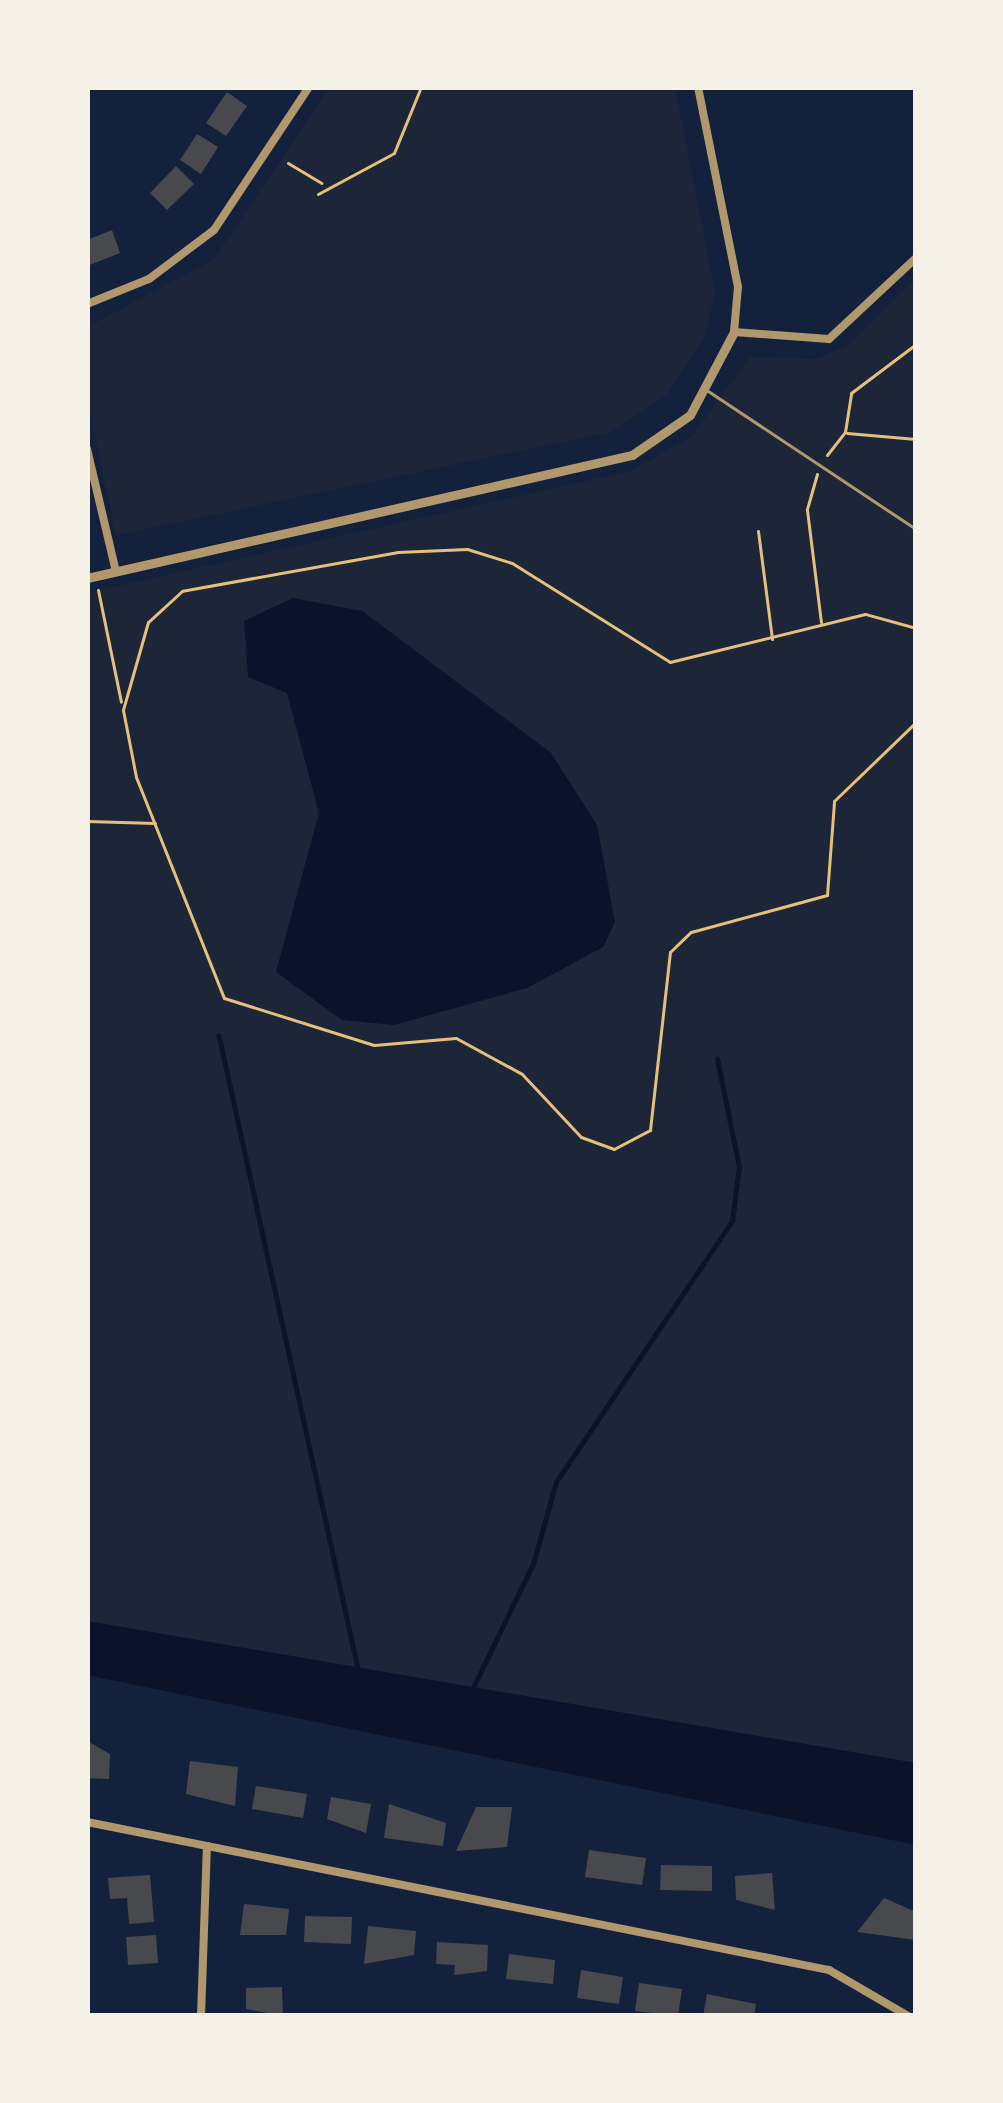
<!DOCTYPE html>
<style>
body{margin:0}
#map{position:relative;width:1003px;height:2103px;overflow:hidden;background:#14213d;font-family:"Sofia Sans Condensed",sans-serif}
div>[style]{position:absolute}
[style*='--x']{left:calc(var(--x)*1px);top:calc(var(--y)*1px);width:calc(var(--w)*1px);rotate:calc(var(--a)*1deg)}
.green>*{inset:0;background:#1d2539}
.water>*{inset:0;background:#0b132b}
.stream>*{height:4.5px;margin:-2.25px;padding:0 2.25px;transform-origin:2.25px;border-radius:2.25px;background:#0b132b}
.building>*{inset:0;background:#48494c}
.path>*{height:3px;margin:-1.5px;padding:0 1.5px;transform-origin:1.5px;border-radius:1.5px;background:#e5c07b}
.service>*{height:3px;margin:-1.5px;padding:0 1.5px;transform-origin:1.5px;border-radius:1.5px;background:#b1986c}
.minor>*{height:8px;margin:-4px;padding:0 4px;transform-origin:4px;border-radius:4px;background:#b1986c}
.tertiary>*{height:9px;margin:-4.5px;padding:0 4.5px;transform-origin:4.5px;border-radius:4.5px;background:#b1986c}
span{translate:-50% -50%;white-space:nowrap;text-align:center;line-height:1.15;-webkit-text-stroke:12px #f6f1e7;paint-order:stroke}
.frame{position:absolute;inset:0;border:90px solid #f6f1e7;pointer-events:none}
</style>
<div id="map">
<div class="green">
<div style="clip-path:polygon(330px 87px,675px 87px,715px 293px,705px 336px,667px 394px,610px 432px,116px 535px,87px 398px,87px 327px,213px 260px)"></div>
<div style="clip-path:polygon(evenodd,916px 278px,916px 1763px,87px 1621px,87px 593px,631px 471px,692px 436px,750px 357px,816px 359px,847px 346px,916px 278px,362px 610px,551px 753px,276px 972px,319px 813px,287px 692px,362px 610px)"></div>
</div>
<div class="water">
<div style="clip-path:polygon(293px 598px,362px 611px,551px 753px,597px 825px,615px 922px,603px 947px,527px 988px,394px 1025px,342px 1020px,276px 972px,319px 813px,287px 693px,248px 677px,244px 621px)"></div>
<div style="clip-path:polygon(87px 1621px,916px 1763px,916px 1845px,87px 1675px)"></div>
</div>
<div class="stream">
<div style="--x:219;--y:1035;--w:648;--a:77.62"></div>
<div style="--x:471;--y:1692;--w:142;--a:-64.2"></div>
<div style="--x:533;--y:1564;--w:85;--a:-74.3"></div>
<div style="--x:556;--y:1482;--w:315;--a:-56"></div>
<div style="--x:732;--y:1221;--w:54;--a:-82.6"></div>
<div style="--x:739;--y:1167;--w:110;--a:-101.5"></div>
</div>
<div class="building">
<div style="clip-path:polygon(227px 92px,247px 106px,226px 136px,206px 123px)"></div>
<div style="clip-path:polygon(197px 134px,218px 147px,201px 174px,180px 160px)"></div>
<div style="clip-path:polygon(176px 166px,194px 184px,167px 210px,150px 193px)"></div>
<div style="clip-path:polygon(112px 230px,120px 253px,87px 266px,87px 240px)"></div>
<div style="clip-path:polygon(87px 1741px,110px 1754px,109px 1779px,87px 1778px)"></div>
<div style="clip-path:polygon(190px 1761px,238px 1767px,235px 1806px,186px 1794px)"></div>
<div style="clip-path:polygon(256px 1786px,307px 1794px,303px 1818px,252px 1809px)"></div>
<div style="clip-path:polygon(331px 1797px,371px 1804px,366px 1833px,327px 1819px)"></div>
<div style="clip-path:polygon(389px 1804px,446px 1823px,443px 1846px,384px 1838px)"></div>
<div style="clip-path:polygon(476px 1807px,512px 1807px,507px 1847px,456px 1851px)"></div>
<div style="clip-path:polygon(589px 1850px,646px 1858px,642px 1885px,585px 1877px)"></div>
<div style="clip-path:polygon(661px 1865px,712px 1866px,712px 1891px,660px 1890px)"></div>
<div style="clip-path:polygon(772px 1873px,775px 1910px,736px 1900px,735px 1876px)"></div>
<div style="clip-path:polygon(150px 1875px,154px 1922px,129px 1924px,127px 1898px,110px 1899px,108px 1878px)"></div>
<div style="clip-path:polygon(884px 1898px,916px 1912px,916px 1940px,857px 1932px)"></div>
<div style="clip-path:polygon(244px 1904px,289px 1909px,286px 1935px,240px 1935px)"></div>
<div style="clip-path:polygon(305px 1916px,352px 1917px,351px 1944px,304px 1942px)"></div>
<div style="clip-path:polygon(368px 1926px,416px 1931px,414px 1955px,364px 1964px)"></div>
<div style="clip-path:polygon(156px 1935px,158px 1963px,128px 1965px,126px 1937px)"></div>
<div style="clip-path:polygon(437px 1942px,488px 1945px,487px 1971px,454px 1975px,455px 1965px,436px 1964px)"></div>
<div style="clip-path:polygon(509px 1954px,555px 1960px,553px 1984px,506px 1979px)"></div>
<div style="clip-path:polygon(581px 1970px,623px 1977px,619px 2004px,577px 1998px)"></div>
<div style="clip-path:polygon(639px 1983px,682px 1989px,678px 2016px,635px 2011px)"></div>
<div style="clip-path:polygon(282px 1987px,283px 2016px,246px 2009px,246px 1988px)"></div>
<div style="clip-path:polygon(707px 1994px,756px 2004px,754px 2016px,703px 2016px)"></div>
</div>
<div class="path">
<div style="--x:288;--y:163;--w:39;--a:31"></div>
<div style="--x:318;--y:194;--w:86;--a:-28.3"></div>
<div style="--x:394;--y:153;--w:71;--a:-67.8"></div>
<div style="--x:847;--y:433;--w:69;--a:5"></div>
<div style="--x:827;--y:455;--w:29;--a:-52"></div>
<div style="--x:845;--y:432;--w:39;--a:-81"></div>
<div style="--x:851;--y:393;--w:81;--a:-37"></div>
<div style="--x:817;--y:474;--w:37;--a:106"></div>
<div style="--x:807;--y:510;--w:113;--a:82.9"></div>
<div style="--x:758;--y:531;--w:109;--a:82.6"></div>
<div style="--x:98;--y:590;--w:114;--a:78.4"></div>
<div style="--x:916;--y:628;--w:53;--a:-164.6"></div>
<div style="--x:865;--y:614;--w:201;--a:166.2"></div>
<div style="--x:670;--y:662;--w:186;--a:-147.9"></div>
<div style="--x:512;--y:563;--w:47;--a:-162.7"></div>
<div style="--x:467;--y:549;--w:69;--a:177.5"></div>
<div style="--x:398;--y:552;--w:219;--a:169.8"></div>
<div style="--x:182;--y:591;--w:46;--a:137.6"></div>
<div style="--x:148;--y:622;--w:91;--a:105.9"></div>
<div style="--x:123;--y:710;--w:68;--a:79"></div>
<div style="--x:136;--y:777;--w:238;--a:68.3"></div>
<div style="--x:224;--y:998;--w:157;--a:17.4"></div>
<div style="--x:374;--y:1045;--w:82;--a:-4.9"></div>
<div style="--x:456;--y:1038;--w:75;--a:28.6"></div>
<div style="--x:522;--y:1074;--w:86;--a:46.9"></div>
<div style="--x:581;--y:1137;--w:35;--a:20"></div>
<div style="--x:614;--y:1149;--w:41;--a:-27.8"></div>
<div style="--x:650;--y:1130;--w:179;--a:-83.6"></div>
<div style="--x:670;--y:952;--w:29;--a:-44"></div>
<div style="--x:691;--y:932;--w:141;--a:-15.2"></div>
<div style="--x:827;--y:895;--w:94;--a:-85.7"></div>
<div style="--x:834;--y:801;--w:114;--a:-43.9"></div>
<div style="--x:87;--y:821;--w:68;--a:1.7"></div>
</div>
<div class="service">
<div style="--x:708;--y:391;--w:250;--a:33.6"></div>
</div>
<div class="minor">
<div style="--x:698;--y:87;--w:204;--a:78.7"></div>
<div style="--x:738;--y:287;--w:45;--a:95.1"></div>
<div style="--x:734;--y:332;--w:95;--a:4.2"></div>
<div style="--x:829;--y:339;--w:119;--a:-43"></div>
<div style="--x:87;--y:304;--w:67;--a:-22"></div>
<div style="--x:149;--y:279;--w:81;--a:-37"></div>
<div style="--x:214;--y:230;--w:172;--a:-56.4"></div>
<div style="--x:87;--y:449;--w:126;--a:76.7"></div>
<div style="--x:87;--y:1822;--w:757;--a:11.28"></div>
<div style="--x:829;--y:1970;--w:91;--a:30.2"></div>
<div style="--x:201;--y:2016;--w:170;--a:-88"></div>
</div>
<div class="tertiary">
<div style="--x:87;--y:578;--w:559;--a:-12.72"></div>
<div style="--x:632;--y:455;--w:70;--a:-34.6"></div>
<div style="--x:690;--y:415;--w:94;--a:-62.1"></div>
</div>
<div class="frame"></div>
</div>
